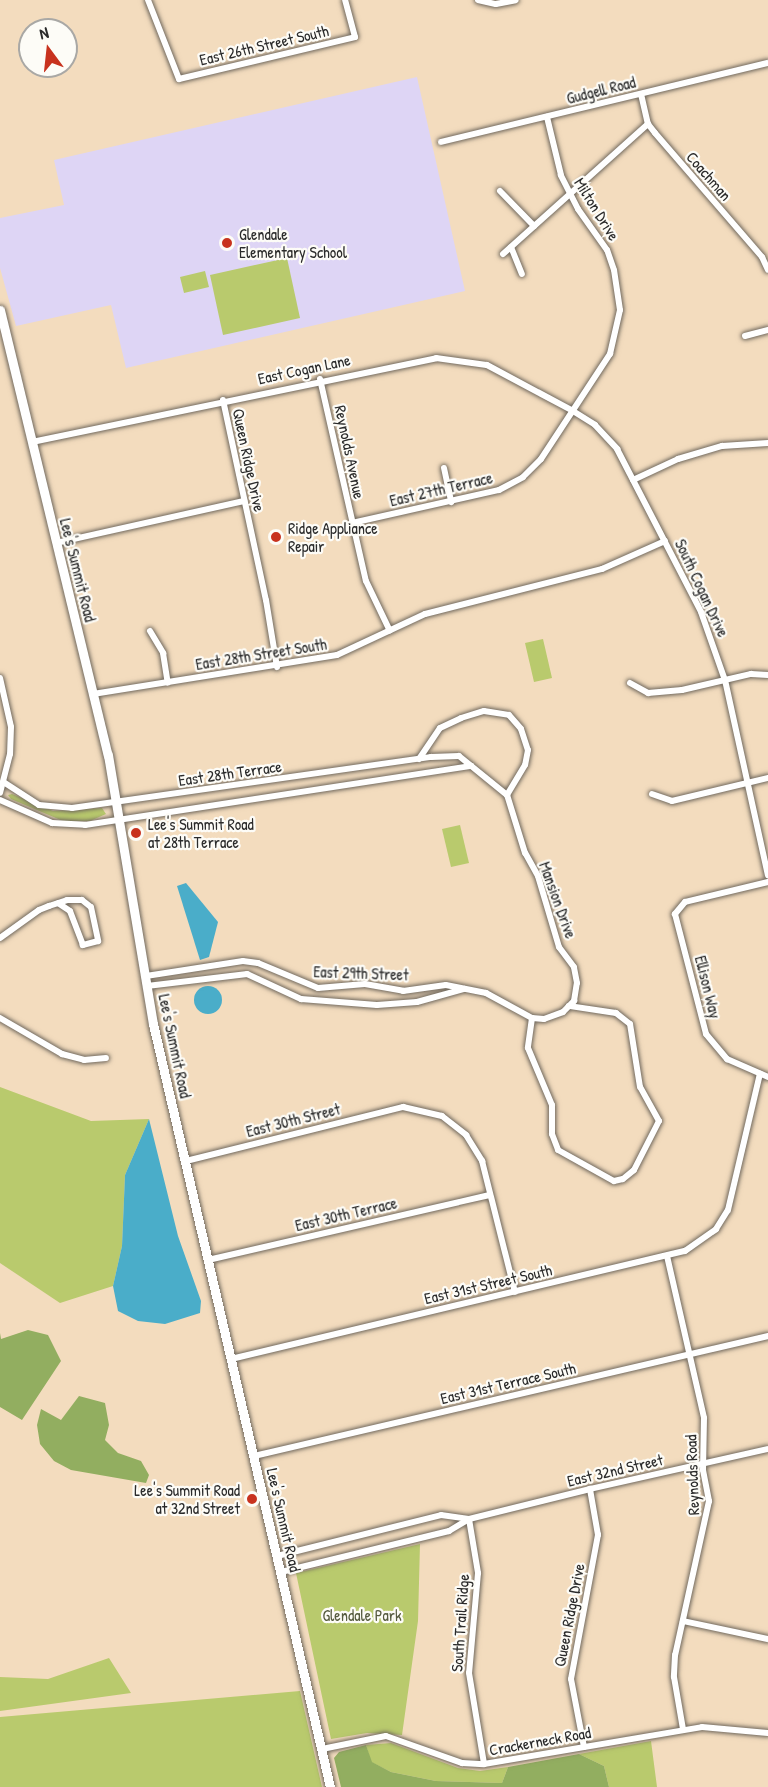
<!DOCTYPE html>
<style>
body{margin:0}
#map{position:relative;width:768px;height:1787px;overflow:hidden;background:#f3dcbe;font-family:"Patrick Hand",sans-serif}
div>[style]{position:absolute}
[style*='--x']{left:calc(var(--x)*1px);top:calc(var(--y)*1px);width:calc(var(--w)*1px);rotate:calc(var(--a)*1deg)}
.built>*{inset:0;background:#ded5f5}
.green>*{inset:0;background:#b9ca6d}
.forest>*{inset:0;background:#92ae60}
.water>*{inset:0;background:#4aadc9}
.round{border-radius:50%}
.roads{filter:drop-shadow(0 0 2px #71695e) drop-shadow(0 0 2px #71695e)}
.street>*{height:6px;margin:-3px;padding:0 3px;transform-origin:3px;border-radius:3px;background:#fff}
.secondary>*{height:9px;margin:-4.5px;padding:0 4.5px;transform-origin:4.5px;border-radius:4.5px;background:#fff}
.dots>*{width:16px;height:16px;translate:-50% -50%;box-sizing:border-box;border:3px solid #fdfcf7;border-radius:50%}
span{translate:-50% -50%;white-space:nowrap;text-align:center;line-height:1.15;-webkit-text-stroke:4.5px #fdfcf7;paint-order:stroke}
.street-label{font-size:16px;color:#2b2b2b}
.poi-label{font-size:16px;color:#2b2b2b}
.left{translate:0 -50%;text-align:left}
.right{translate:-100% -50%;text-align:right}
.park-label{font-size:16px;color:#565b3f}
.north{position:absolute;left:18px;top:18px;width:60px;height:60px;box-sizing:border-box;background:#fdfcf7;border:2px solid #a9a8a5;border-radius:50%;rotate:345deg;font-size:16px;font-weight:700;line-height:24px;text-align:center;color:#2b2b2b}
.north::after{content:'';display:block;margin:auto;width:21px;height:27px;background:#c8321e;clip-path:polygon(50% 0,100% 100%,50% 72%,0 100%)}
</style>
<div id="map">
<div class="built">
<div style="clip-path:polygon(417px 77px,465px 291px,126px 368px,111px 305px,16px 326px,0 268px,0 218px,64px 205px,54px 160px)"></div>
</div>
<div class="green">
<div style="clip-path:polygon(287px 258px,300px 318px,223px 335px,210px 275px)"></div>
<div style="clip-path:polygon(205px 271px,209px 287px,184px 293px,180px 277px)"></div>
<div style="clip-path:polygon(543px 639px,552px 678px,534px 682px,525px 643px)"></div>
<div style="clip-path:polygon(12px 794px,53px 811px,102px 808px,106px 814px,90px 821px,63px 821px,11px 799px,8px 795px)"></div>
<div style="clip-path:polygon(460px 825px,469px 863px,451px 867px,442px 829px)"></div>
<div style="clip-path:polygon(0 1087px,91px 1121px,149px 1119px,125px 1175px,122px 1246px,113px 1286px,60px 1303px,0 1263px)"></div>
<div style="clip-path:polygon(420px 1544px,418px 1621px,402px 1735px,367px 1733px,331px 1739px,296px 1573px)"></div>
<div style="clip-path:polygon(109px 1658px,131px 1693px,0 1711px,0 1677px,48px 1679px)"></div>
<div style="clip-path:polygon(300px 1691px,322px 1787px,0 1787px,0 1717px)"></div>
<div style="clip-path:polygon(651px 1741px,657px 1787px,609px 1787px,604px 1766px,579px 1754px)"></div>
<div style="clip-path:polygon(391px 1743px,458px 1768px,480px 1771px,508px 1767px,502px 1783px,436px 1781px,391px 1772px,371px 1762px,366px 1745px)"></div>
</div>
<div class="forest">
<div style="clip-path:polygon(28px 1330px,48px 1335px,61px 1361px,22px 1420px,0 1407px,0 1333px,1px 1339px)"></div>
<div style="clip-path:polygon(79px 1396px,105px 1403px,109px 1425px,105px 1440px,118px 1453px,141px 1461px,149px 1475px,146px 1483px,71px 1470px,54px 1461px,40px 1444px,37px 1425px,41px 1409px,61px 1420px)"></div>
<div style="clip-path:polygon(366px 1745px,372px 1762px,391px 1772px,436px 1781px,502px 1783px,508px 1767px,579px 1754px,604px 1766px,609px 1787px,341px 1787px,334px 1758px,339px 1752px)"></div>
</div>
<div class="water">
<div style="clip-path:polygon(186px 883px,218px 922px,209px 957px,200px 960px,177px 886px)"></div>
<div class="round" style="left:194px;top:986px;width:28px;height:28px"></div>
<div style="clip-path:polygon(149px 1119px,178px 1236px,201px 1301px,200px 1313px,165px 1324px,138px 1321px,118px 1311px,113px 1286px,122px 1246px,125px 1175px)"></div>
</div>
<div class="roads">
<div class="street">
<div style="--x:148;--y:0;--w:85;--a:68.6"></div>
<div style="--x:179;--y:79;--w:181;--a:-13.4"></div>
<div style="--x:355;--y:37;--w:38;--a:-105"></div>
<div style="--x:478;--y:0;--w:18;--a:13"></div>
<div style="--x:496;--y:4;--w:20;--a:-11"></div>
<div style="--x:641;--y:94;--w:31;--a:77"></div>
<div style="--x:648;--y:124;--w:11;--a:52"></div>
<div style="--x:655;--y:133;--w:164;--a:49.2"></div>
<div style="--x:762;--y:257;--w:14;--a:65"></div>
<div style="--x:441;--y:142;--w:336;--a:-13.6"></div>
<div style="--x:500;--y:191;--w:49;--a:45.8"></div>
<div style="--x:511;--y:247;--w:29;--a:68"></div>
<div style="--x:503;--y:254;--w:195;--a:-41.9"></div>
<div style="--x:745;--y:336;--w:24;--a:-15"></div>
<div style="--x:320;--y:379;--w:207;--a:77.2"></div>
<div style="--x:366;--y:581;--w:55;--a:64.4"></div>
<div style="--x:223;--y:400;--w:205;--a:77.9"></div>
<div style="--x:266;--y:600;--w:68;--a:80.7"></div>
<div style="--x:32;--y:442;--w:413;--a:-11.7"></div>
<div style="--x:436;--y:358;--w:51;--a:7.8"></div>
<div style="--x:487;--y:365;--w:98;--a:28.1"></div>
<div style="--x:573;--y:411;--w:26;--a:32"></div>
<div style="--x:595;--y:425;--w:33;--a:47"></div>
<div style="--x:617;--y:449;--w:183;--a:62.7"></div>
<div style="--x:701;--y:612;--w:72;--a:70.6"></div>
<div style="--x:725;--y:680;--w:200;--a:77.6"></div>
<div style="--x:444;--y:468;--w:35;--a:78"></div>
<div style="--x:633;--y:480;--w:50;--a:-25"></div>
<div style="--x:678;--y:459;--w:46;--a:-16.5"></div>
<div style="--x:722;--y:446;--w:46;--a:-3.7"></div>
<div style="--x:352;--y:523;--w:151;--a:-12.7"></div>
<div style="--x:499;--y:490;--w:27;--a:-28"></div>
<div style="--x:523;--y:477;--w:25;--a:-45"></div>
<div style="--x:541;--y:459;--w:126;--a:-56.7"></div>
<div style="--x:610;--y:354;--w:45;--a:-77.2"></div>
<div style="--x:620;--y:310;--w:40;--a:-98.5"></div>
<div style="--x:614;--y:270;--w:21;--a:-109"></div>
<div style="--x:607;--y:250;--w:50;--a:-125.3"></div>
<div style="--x:578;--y:209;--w:38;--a:-117"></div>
<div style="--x:561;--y:175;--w:60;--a:-103.6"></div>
<div style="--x:56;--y:543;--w:193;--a:-12.6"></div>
<div style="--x:150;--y:631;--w:26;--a:59"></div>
<div style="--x:163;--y:653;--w:30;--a:81"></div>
<div style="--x:0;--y:678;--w:50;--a:77.3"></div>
<div style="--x:11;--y:727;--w:27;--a:92"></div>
<div style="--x:10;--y:754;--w:40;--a:104.4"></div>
<div style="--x:630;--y:683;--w:21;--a:29"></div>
<div style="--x:648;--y:693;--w:34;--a:-5"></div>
<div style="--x:682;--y:690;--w:71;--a:-13.1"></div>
<div style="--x:751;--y:674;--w:17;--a:3"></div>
<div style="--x:93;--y:694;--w:247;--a:-9.1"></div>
<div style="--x:337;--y:655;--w:97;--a:-25"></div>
<div style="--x:425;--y:614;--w:183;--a:-14.3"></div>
<div style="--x:602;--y:569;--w:69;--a:-24"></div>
<div style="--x:419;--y:759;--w:37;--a:-56"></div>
<div style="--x:440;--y:728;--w:23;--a:-25"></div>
<div style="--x:461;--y:718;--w:24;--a:-17"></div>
<div style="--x:484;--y:711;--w:25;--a:9"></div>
<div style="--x:509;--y:715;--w:18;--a:49"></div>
<div style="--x:521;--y:729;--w:22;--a:72"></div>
<div style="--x:528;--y:750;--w:15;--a:101"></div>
<div style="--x:525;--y:765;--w:35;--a:121"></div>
<div style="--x:5;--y:783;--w:40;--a:32.9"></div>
<div style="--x:39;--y:805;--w:33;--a:5"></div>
<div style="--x:72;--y:808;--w:363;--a:-8.1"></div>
<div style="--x:431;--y:757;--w:28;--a:-2"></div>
<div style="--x:459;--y:756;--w:62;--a:39.1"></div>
<div style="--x:652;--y:794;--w:21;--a:19"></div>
<div style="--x:672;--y:801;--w:99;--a:-13.5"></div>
<div style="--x:0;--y:800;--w:57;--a:23.9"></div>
<div style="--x:52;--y:823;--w:33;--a:3"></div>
<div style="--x:85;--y:825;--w:391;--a:-8.7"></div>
<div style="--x:768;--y:882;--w:85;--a:166.5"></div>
<div style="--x:685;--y:902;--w:16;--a:130"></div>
<div style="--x:675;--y:914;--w:124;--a:75.5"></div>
<div style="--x:706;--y:1034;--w:33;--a:50"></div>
<div style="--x:727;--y:1059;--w:45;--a:23.7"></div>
<div style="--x:0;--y:938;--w:48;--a:-35.7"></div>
<div style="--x:39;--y:910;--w:11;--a:-22"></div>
<div style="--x:49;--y:906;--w:19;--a:-18"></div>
<div style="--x:67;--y:900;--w:15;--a:0"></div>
<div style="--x:82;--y:900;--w:11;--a:38"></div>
<div style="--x:91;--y:907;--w:35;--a:78"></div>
<div style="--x:98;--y:941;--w:16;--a:165"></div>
<div style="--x:83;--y:945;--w:36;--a:-111"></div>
<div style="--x:70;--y:911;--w:14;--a:-146"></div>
<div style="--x:146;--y:976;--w:98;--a:-8.8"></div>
<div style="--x:243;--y:961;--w:15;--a:8"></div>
<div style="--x:258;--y:963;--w:65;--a:22.6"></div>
<div style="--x:318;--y:988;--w:47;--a:-4.9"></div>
<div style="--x:365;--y:984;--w:39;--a:10"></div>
<div style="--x:403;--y:991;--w:43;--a:-7.9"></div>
<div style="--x:446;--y:985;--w:41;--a:11.3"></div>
<div style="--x:486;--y:993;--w:52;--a:28.5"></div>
<div style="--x:532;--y:1018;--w:12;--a:5"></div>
<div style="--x:544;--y:1019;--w:20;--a:-20"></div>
<div style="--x:563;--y:1012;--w:16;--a:-45"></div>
<div style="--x:574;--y:1001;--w:18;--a:-81"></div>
<div style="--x:577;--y:983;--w:16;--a:-101"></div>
<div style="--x:574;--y:967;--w:25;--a:-127"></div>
<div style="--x:559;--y:947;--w:74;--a:-106.5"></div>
<div style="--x:538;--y:876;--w:26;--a:-119"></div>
<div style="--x:525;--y:853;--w:61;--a:-107.2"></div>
<div style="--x:147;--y:986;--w:101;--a:-6.8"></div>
<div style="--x:247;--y:974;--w:60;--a:24.8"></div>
<div style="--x:301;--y:999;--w:76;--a:4.5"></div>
<div style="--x:377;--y:1005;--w:40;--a:-4.3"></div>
<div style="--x:417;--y:1002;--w:49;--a:-15.5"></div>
<div style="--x:0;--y:1018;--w:72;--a:30.1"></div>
<div style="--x:62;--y:1054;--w:23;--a:15"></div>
<div style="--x:84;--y:1060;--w:22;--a:-5"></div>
<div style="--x:532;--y:1018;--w:30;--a:98"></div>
<div style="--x:528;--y:1048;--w:62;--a:67.2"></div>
<div style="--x:552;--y:1105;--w:29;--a:90"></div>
<div style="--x:552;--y:1134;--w:17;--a:69"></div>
<div style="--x:558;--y:1150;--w:64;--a:29"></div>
<div style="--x:614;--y:1181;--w:9;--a:-13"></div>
<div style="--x:623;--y:1179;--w:14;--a:-39"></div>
<div style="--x:634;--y:1170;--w:55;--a:-63"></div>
<div style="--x:659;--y:1121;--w:39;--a:-119"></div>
<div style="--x:640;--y:1087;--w:64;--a:-99"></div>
<div style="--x:630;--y:1024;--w:18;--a:-142"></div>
<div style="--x:616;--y:1013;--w:48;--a:-171.5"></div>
<div style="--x:186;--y:1161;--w:224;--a:-14"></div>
<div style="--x:403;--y:1107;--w:40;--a:13"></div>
<div style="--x:442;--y:1116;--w:31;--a:38"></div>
<div style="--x:466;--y:1135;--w:31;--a:58"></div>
<div style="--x:482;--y:1161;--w:135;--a:75.9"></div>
<div style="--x:667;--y:1256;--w:166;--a:77.1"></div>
<div style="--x:704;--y:1418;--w:52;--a:91.1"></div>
<div style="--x:703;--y:1470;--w:32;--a:79"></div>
<div style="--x:709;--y:1501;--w:158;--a:102.4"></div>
<div style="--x:675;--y:1655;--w:22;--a:93"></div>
<div style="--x:674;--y:1677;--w:53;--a:80.2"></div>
<div style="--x:208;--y:1260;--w:289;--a:-13"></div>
<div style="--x:231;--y:1359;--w:467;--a:-13.4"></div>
<div style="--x:685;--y:1251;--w:38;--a:-35"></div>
<div style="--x:716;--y:1229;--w:22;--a:-58"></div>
<div style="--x:728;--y:1210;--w:140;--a:-76.8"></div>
<div style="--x:254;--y:1456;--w:528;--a:-13.14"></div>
<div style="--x:469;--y:1519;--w:55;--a:80.5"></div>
<div style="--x:478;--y:1573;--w:100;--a:95.1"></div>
<div style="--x:469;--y:1673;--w:92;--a:80.6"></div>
<div style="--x:277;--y:1556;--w:169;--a:-14"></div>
<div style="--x:441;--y:1515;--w:28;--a:8"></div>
<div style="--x:281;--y:1572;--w:173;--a:-13.7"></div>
<div style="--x:449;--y:1531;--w:23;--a:-31"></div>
<div style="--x:469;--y:1519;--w:125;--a:-13.9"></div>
<div style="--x:590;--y:1489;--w:182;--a:-12.7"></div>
<div style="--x:683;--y:1621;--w:87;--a:12"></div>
<div style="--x:584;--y:1747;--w:69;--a:-100.8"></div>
<div style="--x:571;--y:1679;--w:147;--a:-79.4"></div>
<div style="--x:598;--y:1535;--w:47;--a:-99.9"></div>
<div style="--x:322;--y:1749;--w:65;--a:-11.5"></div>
<div style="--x:386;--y:1736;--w:81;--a:19.6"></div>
<div style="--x:462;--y:1763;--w:22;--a:3"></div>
<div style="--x:484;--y:1764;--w:221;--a:-9.6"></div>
<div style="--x:702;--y:1727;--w:66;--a:5.2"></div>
</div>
<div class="secondary">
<div style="--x:0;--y:310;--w:458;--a:76.4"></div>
<div style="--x:108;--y:755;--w:273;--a:80.5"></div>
<div style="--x:153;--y:1024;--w:783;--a:76.94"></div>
</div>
</div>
<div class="dots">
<div style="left:227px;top:243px;background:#c8321e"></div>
<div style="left:276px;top:537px;background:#c8321e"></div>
<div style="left:136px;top:833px;background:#c8321e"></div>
<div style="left:252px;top:1499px;background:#c8321e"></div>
</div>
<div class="street-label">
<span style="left:264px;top:45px;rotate:-13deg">East 26th Street South</span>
<span style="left:601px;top:90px;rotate:-14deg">Gudgell Road</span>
<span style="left:709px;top:176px;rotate:49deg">Coachman</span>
<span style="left:597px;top:209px;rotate:58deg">Milton Drive</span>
<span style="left:304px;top:369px;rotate:-12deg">East Cogan Lane</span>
<span style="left:350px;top:452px;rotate:78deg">Reynolds Avenue</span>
<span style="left:249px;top:460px;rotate:78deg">Queen Ridge Drive</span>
<span style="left:441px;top:489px;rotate:-13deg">East 27th Terrace</span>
<span style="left:78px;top:570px;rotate:76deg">Lee's Summit Road</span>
<span style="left:702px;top:588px;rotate:65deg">South Cogan Drive</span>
<span style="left:261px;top:654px;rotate:-9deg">East 28th Street South</span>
<span style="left:230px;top:773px;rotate:-8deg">East 28th Terrace</span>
<span style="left:558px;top:900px;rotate:70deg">Mansion Drive</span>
<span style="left:361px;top:973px;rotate:2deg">East 29th Street</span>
<span style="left:708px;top:987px;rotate:76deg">Ellison Way</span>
<span style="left:175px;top:1046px;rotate:78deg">Lee's Summit Road</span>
<span style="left:293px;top:1120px;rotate:-14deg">East 30th Street</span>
<span style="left:346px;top:1214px;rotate:-13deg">East 30th Terrace</span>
<span style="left:488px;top:1284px;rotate:-13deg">East 31st Street South</span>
<span style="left:508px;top:1383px;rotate:-13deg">East 31st Terrace South</span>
<span style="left:615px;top:1470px;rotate:-13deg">East 32nd Street</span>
<span style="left:692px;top:1475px;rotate:-92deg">Reynolds Road</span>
<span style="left:284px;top:1520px;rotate:77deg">Lee's Summit Road</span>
<span style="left:569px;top:1615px;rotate:-79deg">Queen Ridge Drive</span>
<span style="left:460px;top:1623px;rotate:-86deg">South Trail Ridge</span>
<span style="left:540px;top:1741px;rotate:-10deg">Crackerneck Road</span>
</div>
<div class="poi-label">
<span class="left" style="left:239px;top:243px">Glendale<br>Elementary School</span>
<span class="left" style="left:288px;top:537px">Ridge Appliance<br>Repair</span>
<span class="left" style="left:148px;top:833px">Lee's Summit Road<br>at 28th Terrace</span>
<span class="right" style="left:240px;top:1499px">Lee's Summit Road<br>at 32nd Street</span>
</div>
<div class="park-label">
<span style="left:362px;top:1615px">Glendale Park</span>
</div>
<div class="north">N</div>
</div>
